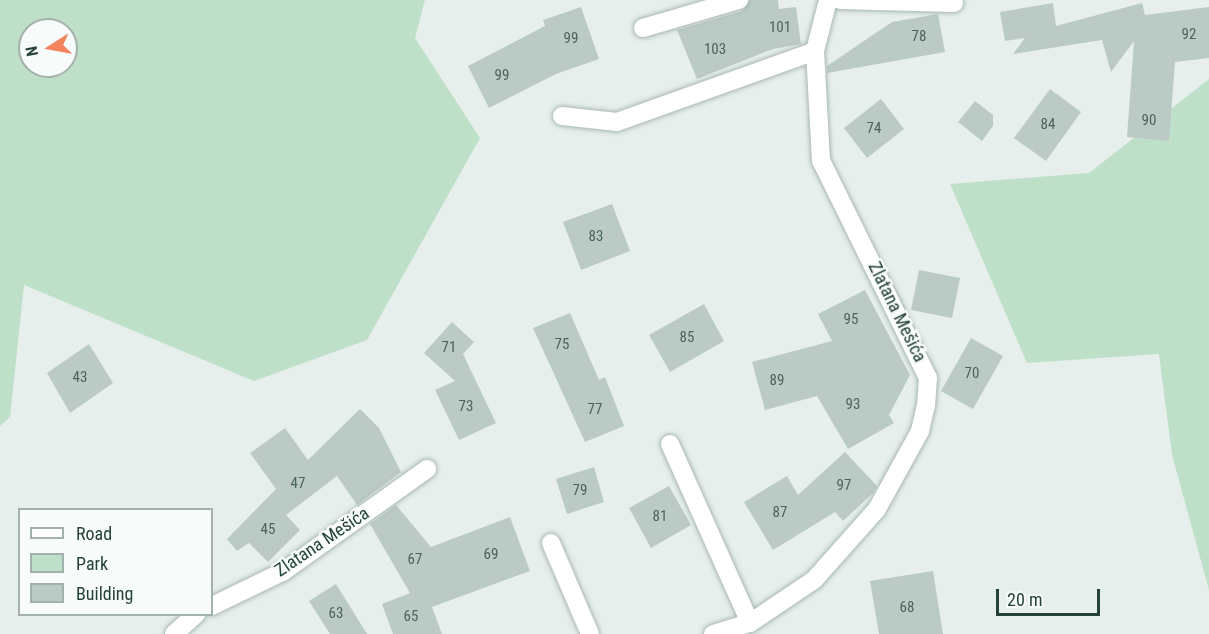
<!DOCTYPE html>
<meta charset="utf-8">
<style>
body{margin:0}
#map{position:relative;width:1209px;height:634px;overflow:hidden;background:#e6efeb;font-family:"Roboto Condensed",sans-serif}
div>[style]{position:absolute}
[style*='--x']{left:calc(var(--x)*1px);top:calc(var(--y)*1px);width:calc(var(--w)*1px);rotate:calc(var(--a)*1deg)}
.green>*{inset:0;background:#bfe0c8}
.building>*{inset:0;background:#bbcac4}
.roads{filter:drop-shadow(0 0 2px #a8b8b2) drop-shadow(0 0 2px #a8b8b2)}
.street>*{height:18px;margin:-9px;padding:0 9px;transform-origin:9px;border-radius:9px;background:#fff}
span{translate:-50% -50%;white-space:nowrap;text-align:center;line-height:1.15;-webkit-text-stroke:4.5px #f7fbf9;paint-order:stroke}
.number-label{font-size:15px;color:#4a645c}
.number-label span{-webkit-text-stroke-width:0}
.street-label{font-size:18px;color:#24423a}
.legend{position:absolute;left:18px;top:508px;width:195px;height:108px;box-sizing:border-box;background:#f7fbf9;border:2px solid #a3b1ad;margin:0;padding:8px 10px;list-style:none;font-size:18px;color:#24423a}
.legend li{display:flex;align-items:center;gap:12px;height:30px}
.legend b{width:30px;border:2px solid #a3b1ad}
.north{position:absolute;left:18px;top:18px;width:60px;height:60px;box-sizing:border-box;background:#f7fbf9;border:2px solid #a3b1ad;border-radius:50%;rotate:259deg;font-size:16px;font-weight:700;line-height:24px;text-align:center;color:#24423a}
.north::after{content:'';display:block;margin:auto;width:21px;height:27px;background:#f4845f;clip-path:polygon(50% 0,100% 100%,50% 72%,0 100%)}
.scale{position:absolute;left:996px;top:589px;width:104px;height:27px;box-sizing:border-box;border:3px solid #24423a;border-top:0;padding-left:8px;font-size:18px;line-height:21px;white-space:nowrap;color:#24423a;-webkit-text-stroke:4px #f7fbf9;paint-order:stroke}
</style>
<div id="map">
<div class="green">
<div style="clip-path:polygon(evenodd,0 0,425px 0,415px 38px,480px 138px,367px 340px,254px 381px,24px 285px,10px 417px,0 426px,0 0,30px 30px,66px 30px,66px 66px,30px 66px,30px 30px)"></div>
<div style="clip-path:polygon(1209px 79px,1209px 590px,1172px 455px,1159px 354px,1027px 363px,950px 184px,1089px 173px)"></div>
</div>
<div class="building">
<div style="clip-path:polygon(750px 0,778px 0,779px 9px,796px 7px,801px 44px,773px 49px,697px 79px,677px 30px,742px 11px)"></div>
<div style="clip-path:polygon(1053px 3px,1056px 26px,1142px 3px,1145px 15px,1209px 7px,1209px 58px,1175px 62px,1169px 141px,1127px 137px,1134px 41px,1111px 72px,1102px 40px,1013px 54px,1025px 38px,1005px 41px,1000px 12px)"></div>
<div style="clip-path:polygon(581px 7px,599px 59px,556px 74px,489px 108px,468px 66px,545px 26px,543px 20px)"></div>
<div style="clip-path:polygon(938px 14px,945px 52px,827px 73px,827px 66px,892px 22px)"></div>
<div style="clip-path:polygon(1050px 89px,1081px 112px,1046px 161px,1014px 138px)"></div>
<div style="clip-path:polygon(881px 99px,904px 129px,867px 158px,844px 128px)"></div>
<div style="clip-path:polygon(975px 101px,993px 115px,993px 126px,982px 141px,958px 122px)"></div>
<div style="clip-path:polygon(612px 204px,630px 251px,581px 270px,563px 222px)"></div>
<div style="clip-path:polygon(919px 270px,960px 278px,952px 318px,911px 310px)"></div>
<div style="clip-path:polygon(865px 290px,910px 375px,889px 415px,894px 423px,848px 449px,817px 396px,765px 410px,752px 362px,832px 341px,818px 314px)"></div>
<div style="clip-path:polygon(704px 304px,724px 341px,670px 372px,649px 335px)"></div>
<div style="clip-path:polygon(570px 313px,599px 380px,605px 377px,624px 426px,585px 442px,533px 328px)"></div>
<div style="clip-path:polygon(452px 322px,474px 342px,463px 354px,496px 423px,459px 440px,435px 390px,455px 381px,424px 353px)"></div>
<div style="clip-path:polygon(971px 338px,1003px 356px,973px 409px,941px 391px)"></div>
<div style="clip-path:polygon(89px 344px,113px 383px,70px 413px,47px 373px)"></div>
<div style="clip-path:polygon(360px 409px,379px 428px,401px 472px,357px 505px,337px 476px,286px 515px,300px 530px,268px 562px,249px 543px,237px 551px,227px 539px,276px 489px,250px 453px,285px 428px,308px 460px)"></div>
<div style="clip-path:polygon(845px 452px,877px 486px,873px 493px,843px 521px,835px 512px,773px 550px,744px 502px,787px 476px,798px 495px)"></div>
<div style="clip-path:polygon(594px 467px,604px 502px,567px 514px,556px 479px)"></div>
<div style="clip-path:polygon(669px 486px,691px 525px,651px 548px,629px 508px)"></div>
<div style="clip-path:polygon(396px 505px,431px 547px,510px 517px,530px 571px,432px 607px,442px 634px,393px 634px,382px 604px,410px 593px,370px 524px)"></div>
<div style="clip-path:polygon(933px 571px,943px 634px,879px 634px,870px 581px)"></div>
<div style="clip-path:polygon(336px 584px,367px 634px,330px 634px,309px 601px)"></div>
</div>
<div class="roads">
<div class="street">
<div style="--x:840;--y:0;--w:114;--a:1.5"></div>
<div style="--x:643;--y:28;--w:100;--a:-16.3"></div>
<div style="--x:562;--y:116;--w:55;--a:6.2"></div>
<div style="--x:617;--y:122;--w:210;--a:-19.7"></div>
<div style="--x:670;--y:444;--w:196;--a:65.9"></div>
<div style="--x:551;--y:543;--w:99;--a:66.8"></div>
<div style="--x:212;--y:606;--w:80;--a:-25.9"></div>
<div style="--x:284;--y:571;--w:176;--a:-35.5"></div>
<div style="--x:174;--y:634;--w:30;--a:-42"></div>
<div style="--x:713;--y:634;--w:39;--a:-17"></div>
<div style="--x:750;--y:623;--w:77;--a:-33.9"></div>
<div style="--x:814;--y:580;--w:95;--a:-48.4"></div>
<div style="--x:877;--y:509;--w:89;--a:-61.1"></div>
<div style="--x:920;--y:431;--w:26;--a:-77"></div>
<div style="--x:926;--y:406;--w:28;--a:-86"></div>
<div style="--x:928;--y:378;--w:242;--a:-116.2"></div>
<div style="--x:821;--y:161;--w:110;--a:-93.1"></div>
<div style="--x:815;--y:51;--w:53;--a:-75.7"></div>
</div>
</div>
<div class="number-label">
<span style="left:780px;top:28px">101</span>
<span style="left:1189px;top:35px">92</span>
<span style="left:919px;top:37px">78</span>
<span style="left:571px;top:39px">99</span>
<span style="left:715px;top:50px">103</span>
<span style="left:502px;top:76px">99</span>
<span style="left:1149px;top:121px">90</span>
<span style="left:1048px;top:125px">84</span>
<span style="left:874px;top:129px">74</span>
<span style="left:596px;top:237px">83</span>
<span style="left:851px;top:320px">95</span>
<span style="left:687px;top:338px">85</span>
<span style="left:562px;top:345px">75</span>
<span style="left:449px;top:348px">71</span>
<span style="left:972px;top:374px">70</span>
<span style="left:80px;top:378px">43</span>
<span style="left:777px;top:381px">89</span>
<span style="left:853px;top:405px">93</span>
<span style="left:466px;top:407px">73</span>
<span style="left:595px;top:410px">77</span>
<span style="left:298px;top:484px">47</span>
<span style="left:844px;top:486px">97</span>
<span style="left:580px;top:491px">79</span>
<span style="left:780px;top:513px">87</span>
<span style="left:660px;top:517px">81</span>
<span style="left:268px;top:530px">45</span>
<span style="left:491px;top:555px">69</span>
<span style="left:415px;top:560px">67</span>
<span style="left:907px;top:608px">68</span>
<span style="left:336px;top:614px">63</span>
<span style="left:411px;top:617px">65</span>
</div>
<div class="street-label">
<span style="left:897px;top:312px;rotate:64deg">Zlatana Mešića</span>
<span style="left:322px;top:542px;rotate:-34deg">Zlatana Mešića</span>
</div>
<ul class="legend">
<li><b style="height:8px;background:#fff"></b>Road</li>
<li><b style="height:16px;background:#bfe0c8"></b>Park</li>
<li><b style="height:16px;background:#bbcac4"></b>Building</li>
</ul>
<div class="north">N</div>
<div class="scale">20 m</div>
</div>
